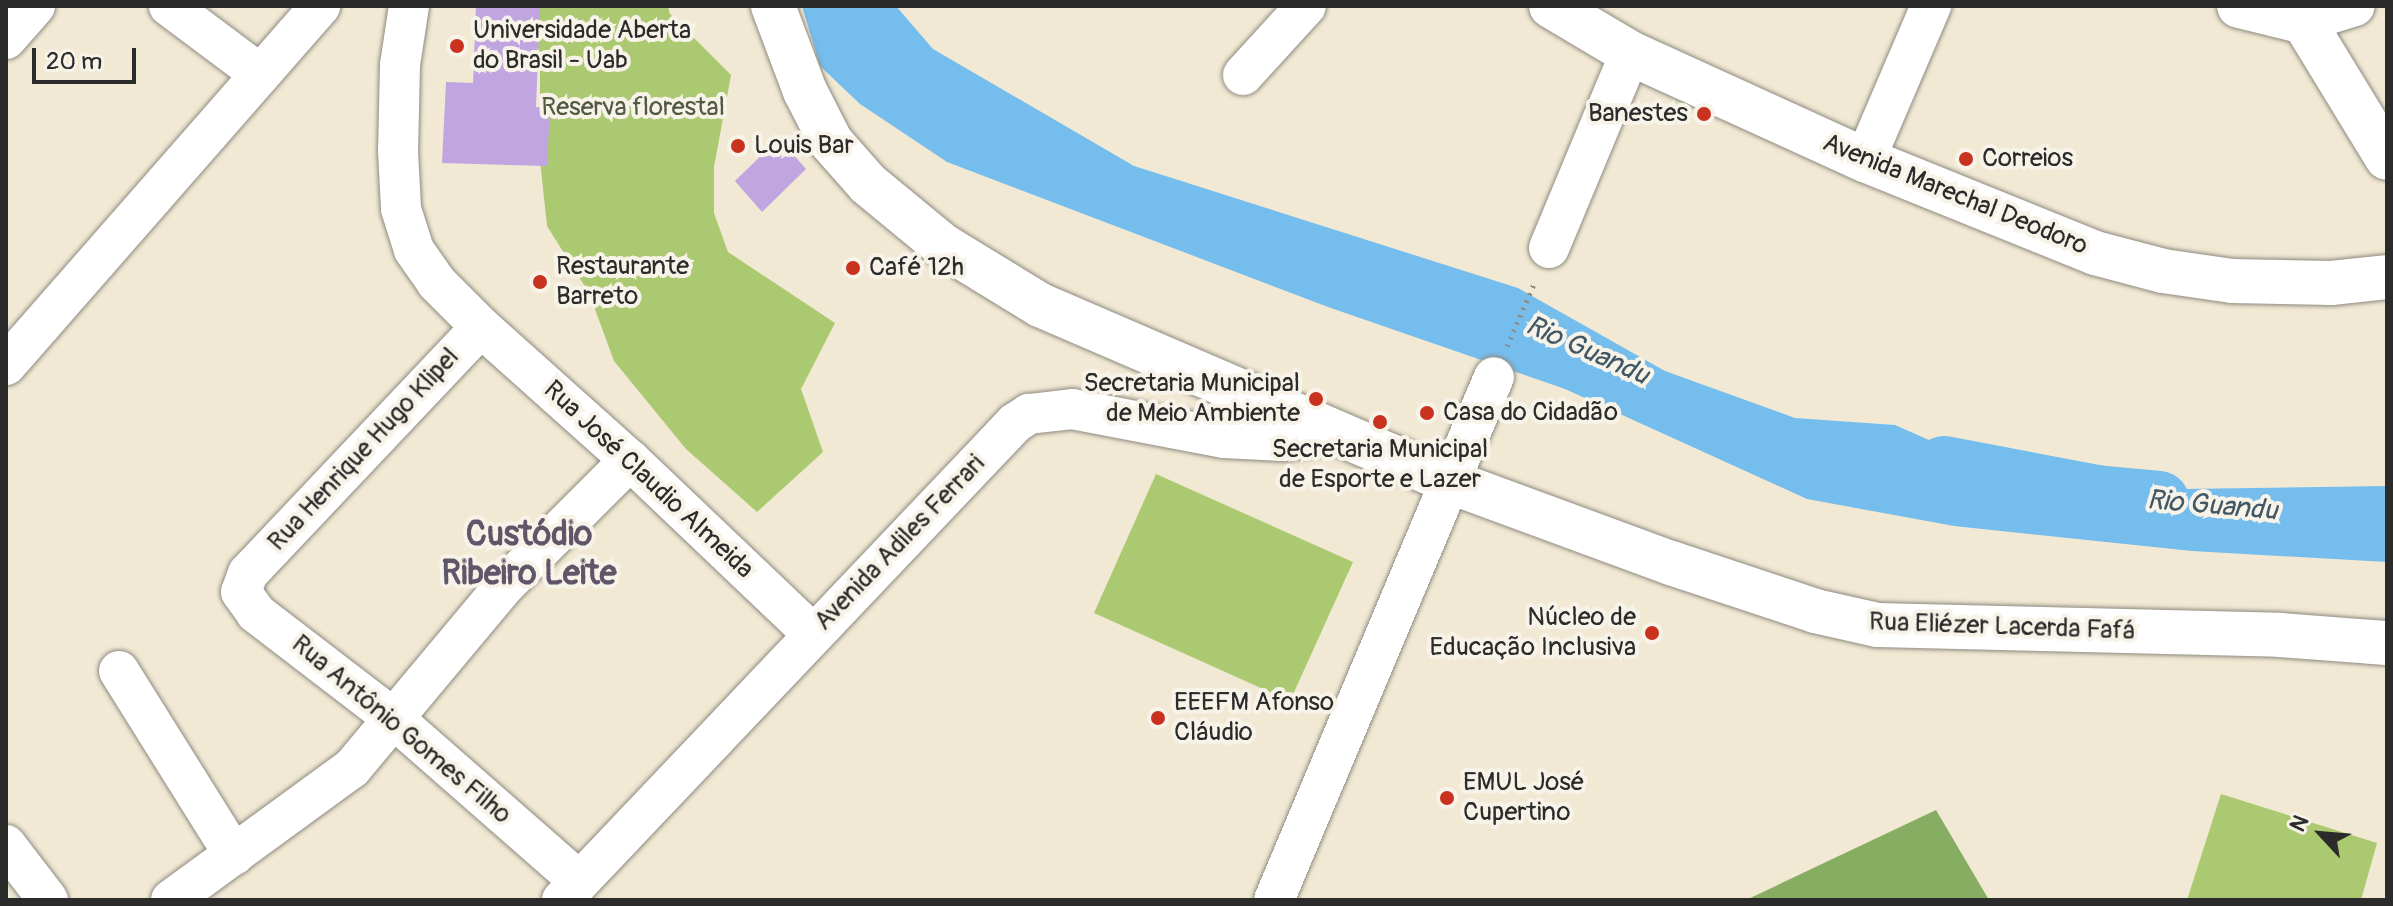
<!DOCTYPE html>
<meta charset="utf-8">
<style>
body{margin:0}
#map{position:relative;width:2393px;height:906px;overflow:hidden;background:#f2e9d4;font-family:Pangolin,sans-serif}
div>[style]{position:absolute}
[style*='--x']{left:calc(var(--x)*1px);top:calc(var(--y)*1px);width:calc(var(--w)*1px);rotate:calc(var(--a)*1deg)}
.green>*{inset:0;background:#aac971}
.forest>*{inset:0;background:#87ad63}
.water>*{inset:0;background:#75bded}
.river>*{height:62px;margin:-31px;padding:0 31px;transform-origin:31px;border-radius:31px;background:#75bded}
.building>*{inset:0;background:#c0a5e0}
.path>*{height:5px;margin-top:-2.5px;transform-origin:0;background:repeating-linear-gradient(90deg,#8e8a80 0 2px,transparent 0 8px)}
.roads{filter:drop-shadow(0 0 2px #8e8a80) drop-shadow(0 0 2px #8e8a80)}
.minor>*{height:40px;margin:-20px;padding:0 20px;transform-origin:20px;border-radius:20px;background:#fff}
.tertiary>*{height:44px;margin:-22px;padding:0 22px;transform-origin:22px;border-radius:22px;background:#fff}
.primary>*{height:44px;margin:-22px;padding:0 22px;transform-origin:22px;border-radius:22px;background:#fff}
.dots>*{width:22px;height:22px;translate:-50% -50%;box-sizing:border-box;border:4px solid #f7f3e8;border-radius:50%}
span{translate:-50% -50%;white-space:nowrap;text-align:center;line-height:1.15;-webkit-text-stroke:8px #f7f3e8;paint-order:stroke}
.poi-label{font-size:26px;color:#2b2b2b}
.left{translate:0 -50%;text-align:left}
.right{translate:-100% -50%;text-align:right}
.park-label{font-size:26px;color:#515a40}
.street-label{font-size:26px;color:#2b2b2b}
.water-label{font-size:28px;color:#415765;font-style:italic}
.district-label{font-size:34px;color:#5f566a;font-weight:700}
.frame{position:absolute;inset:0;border:8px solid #2b2b2b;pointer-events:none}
.north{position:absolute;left:2281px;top:794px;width:80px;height:80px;-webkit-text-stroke:6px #f7f3e8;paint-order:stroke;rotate:296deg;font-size:22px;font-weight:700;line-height:32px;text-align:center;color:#2b2b2b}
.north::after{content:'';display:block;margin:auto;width:28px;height:36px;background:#2b2b2b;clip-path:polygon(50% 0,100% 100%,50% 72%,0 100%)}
.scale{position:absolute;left:32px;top:48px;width:104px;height:36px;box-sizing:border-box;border:4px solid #2b2b2b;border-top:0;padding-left:10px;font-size:24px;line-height:28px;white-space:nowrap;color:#2b2b2b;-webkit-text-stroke:6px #f7f3e8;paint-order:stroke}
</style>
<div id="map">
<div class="green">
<div style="clip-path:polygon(528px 6px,668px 6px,670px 14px,731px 75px,714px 167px,714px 213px,728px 252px,835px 323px,801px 389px,823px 452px,757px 512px,686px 449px,614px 361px,589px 293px,547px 226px,540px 160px,540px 55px)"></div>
<div style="clip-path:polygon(1156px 474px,1353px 562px,1290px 701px,1094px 613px)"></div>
<div style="clip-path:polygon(2221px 794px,2377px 843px,2361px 900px,2187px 900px)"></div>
</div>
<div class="forest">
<div style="clip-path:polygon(1936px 810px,1989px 900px,1746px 900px)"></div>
</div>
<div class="water">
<div style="clip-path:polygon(802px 6px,896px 6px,933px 49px,1134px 166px,1518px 288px,1665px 371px,1795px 418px,1895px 425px,2044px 491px,2387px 486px,2387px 562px,2192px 551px,1954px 526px,1807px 499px,1565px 389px,1328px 307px,947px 162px,860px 104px,820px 66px)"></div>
</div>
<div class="river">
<div style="--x:1944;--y:467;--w:155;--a:10.8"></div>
<div style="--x:2096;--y:496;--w:63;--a:5.4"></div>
</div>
<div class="building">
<div style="clip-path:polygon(476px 6px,540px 6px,536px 107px,550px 108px,547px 166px,442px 163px,446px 82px,473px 83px)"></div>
<div style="clip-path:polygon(779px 138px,806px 169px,762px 212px,735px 181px)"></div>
</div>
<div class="path">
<div style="--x:1507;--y:346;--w:70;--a:-66.4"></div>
</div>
<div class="roads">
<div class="minor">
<div style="--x:169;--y:6;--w:114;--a:36.8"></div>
<div style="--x:409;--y:6;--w:60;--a:98.7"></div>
<div style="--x:400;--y:65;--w:86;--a:91.3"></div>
<div style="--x:398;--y:151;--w:58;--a:87"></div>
<div style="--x:401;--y:209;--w:43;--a:72.4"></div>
<div style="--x:414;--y:250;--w:39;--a:55"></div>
<div style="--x:436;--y:282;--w:64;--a:45"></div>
<div style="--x:481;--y:327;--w:200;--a:41.8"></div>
<div style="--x:630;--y:460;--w:253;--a:43.6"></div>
<div style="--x:2304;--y:22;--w:53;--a:-17.4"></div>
<div style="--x:6;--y:39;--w:44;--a:-48.7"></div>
<div style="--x:1243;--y:75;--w:93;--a:-47.6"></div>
<div style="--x:1865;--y:160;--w:168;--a:-66.8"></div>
<div style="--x:1549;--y:248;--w:211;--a:-67.4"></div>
<div style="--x:481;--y:327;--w:339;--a:133.4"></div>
<div style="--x:248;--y:573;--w:20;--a:110"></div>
<div style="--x:241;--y:592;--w:26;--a:54"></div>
<div style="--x:256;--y:613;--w:174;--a:37.5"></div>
<div style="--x:394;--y:719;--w:246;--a:41.2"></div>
<div style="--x:6;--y:365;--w:477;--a:-48.8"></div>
<div style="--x:119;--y:671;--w:217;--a:58"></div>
<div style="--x:6;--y:845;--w:69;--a:52.6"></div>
<div style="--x:171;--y:900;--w:224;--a:-36.1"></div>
<div style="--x:352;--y:768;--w:240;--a:-50.1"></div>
<div style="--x:506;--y:584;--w:175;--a:-45"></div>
<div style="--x:562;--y:900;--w:658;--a:-46.48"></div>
<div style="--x:1015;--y:423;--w:17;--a:-33"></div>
<div style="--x:1029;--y:414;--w:43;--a:-6.6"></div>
<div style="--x:1072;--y:409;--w:155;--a:10.8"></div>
<div style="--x:1224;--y:438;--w:59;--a:2.9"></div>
<div style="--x:1283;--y:441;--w:52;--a:-7.7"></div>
<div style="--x:1274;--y:900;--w:567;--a:-67.19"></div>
</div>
<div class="tertiary">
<div style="--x:773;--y:6;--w:91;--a:69.4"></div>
<div style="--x:805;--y:91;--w:57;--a:63"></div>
<div style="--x:831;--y:142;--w:56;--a:48.6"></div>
<div style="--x:868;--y:184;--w:96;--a:39.5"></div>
<div style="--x:942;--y:245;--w:115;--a:31.5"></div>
<div style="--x:1040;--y:305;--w:444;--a:23.3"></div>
<div style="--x:1448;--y:481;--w:238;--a:20.2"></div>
<div style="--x:1671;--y:563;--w:152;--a:18.4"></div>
<div style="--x:1815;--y:611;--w:64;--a:12.7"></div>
<div style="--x:1877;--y:625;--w:403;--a:1.4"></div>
<div style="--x:2280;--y:635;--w:107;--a:4.3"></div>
</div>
<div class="primary">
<div style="--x:1551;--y:6;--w:92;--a:30.7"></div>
<div style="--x:1630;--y:53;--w:258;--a:24.5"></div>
<div style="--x:1865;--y:160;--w:248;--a:22"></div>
<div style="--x:2095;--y:253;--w:70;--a:14.8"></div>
<div style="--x:2163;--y:271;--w:70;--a:8.2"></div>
<div style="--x:2232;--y:281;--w:99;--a:1.2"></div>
<div style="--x:2331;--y:283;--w:56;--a:-6.1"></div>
<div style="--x:2239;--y:6;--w:67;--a:13.8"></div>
<div style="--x:2304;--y:22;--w:159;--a:58.6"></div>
</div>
</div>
<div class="dots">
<div style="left:457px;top:46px;background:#c8321e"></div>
<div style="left:1704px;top:114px;background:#c8321e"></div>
<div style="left:738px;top:146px;background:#c8321e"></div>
<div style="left:1966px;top:159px;background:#c8321e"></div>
<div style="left:853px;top:268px;background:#c8321e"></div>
<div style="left:540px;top:282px;background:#c8321e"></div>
<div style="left:1316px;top:399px;background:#c8321e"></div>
<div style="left:1427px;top:413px;background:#c8321e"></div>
<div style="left:1380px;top:422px;background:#c8321e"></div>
<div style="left:1652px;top:633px;background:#c8321e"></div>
<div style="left:1158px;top:718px;background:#c8321e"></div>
<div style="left:1447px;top:798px;background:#c8321e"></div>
</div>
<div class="poi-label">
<span class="left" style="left:473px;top:46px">Universidade Aberta<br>do Brasil - Uab</span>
<span class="right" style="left:1688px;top:114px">Banestes</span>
<span class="left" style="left:754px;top:146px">Louis Bar</span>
<span class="left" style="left:1982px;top:159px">Correios</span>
<span class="left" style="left:556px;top:282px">Restaurante<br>Barreto</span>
<span class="left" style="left:869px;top:268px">Café 12h</span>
<span class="right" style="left:1300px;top:399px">Secretaria Municipal<br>de Meio Ambiente</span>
<span class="left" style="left:1443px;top:413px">Casa do Cidadão</span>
<span style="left:1380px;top:465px">Secretaria Municipal<br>de Esporte e Lazer</span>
<span class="right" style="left:1636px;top:633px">Núcleo de<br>Educação Inclusiva</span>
<span class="left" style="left:1174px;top:718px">EEEFM Afonso<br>Cláudio</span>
<span class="left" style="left:1463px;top:798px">EMUL José<br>Cupertino</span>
</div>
<div class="park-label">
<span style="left:633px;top:108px">Reserva florestal</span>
</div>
<div class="street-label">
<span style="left:1955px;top:195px;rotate:22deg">Avenida Marechal Deodoro</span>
<span style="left:364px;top:450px;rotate:-47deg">Rua Henrique Hugo Klipel</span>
<span style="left:648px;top:480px;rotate:43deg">Rua José Claudio Almeida</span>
<span style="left:900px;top:543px;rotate:-46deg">Avenida Adiles Ferrari</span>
<span style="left:2002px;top:627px;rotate:2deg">Rua Eliézer Lacerda Fafá</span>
<span style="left:401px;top:730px;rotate:40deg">Rua Antônio Gomes Filho</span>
</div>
<div class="water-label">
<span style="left:1587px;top:351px;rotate:24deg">Rio Guandu</span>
<span style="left:2212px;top:506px;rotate:5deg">Rio Guandu</span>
</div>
<div class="district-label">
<span style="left:529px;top:554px">Custódio<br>Ribeiro Leite</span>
</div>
<div class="frame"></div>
<div class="north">N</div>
<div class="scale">20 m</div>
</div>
